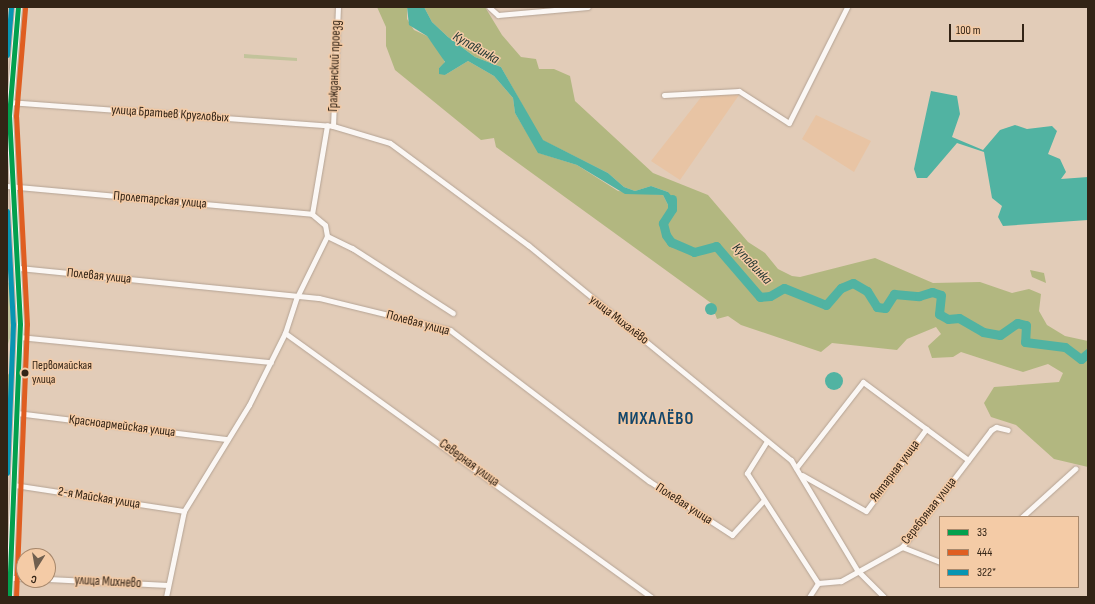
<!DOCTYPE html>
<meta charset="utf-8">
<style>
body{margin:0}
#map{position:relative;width:1095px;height:604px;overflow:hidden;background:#e2ccb8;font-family:"Sofia Sans Condensed",sans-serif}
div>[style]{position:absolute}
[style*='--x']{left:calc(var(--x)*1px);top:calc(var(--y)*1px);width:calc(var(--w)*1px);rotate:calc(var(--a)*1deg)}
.built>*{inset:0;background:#e8c4a4}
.green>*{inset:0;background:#c2c39b}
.forest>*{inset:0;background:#b2b780}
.water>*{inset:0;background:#51b3a2}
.round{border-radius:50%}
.river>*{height:9px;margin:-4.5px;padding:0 4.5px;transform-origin:4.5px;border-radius:4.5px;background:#51b3a2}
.roads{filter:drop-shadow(0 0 1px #b4a394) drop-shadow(0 0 1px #b4a394)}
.minor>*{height:5px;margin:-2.5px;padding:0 2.5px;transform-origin:2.5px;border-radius:2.5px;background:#fbf7f4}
.secondary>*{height:7px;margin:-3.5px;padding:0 3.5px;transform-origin:3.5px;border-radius:3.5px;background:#fbf7f4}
.bus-1>*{height:5px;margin:-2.5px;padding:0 2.5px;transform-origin:2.5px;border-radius:2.5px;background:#03a04e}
.bus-2>*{height:5px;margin:-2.5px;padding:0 2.5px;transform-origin:2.5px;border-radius:2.5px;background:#df5e21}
.bus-3>*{height:5px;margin:-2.5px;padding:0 2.5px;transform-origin:2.5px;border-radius:2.5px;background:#0895b2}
.dots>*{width:11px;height:11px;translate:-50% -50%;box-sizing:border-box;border:2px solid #f4cba6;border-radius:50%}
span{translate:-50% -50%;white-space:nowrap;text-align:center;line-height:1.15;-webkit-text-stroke:3px #f4cba6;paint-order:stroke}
.bus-label{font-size:12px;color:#332416}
.left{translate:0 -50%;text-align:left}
.street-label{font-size:13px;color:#332416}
.water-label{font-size:14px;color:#1d3330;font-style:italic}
.district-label{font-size:17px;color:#15476b;font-weight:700;letter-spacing:1px}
.frame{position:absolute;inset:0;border:8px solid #332416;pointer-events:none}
.legend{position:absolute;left:939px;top:516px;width:140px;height:72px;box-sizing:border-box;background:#f4cba6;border:1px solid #a7886c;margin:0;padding:5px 7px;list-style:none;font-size:12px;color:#332416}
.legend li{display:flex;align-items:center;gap:8px;height:20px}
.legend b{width:20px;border:1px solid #a7886c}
.north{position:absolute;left:16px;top:548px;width:40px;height:40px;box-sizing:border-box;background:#f4cba6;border:1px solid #a7886c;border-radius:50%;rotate:191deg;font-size:11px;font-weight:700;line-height:16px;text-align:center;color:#332416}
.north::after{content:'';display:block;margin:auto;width:14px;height:18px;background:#705f4f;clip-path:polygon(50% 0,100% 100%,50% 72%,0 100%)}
.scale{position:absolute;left:949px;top:24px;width:75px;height:18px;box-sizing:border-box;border:2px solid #332416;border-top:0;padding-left:5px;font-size:12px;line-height:14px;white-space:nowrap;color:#332416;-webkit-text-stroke:3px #f4cba6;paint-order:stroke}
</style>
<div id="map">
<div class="built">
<div style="clip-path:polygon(724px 93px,739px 95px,680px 180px,651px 161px,702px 96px)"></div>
<div style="clip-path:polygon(816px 115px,871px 141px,854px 172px,802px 139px)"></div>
</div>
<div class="green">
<div style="clip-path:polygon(244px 54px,297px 58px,297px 61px,244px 58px)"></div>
<div style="clip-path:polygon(7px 256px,12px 258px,12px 277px,7px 273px)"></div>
<div style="clip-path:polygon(7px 282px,12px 284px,12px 332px,7px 347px)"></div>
</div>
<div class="forest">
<div style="clip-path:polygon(377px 7px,407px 7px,407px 19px,414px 30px,427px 36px,441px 54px,445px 63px,439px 68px,445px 75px,468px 61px,494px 76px,513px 98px,515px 113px,539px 153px,577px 165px,618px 191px,663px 195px,670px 209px,668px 192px,651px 186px,635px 191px,624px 187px,608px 173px,542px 140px,501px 67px,475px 57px,448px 37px,432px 22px,424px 7px,485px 7px,502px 35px,521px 57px,536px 59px,539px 69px,554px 69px,570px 76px,575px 101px,653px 173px,708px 195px,748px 242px,765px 253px,778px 269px,792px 276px,800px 277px,875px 258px,933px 283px,980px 282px,1012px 293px,1029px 289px,1041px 294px,1039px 311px,1047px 325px,1065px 336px,1088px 341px,1088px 467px,1054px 459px,1016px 425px,991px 417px,984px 403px,994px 387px,1059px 382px,1063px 373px,1048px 364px,1023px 372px,961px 352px,953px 357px,932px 358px,928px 346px,941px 334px,936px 327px,907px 339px,897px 350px,832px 343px,821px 352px,741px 325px,728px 316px,717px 319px,711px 303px,496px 147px,494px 138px,481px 140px,395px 70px,386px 46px,386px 27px)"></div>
<div style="clip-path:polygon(1030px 270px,1044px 273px,1046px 283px,1032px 277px)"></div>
<div style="clip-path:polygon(7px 372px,12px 379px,7px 453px)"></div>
</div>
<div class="water">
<div style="clip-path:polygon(407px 7px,424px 7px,432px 22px,448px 37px,475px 57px,501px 67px,543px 140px,608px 173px,624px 187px,635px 191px,651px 186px,668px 192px,675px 200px,676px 208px,671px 211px,663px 195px,625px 194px,577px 165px,538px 153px,515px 113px,513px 98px,494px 76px,468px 61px,445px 75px,439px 74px,439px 68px,445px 62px,427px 36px,409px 25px)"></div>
<div style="clip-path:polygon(931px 91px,957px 96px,960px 114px,952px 137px,983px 150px,1000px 130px,1015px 125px,1027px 129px,1052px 126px,1057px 131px,1048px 154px,1060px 159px,1066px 172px,1061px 179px,1088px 177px,1088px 220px,1003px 226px,998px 217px,1002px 206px,992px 198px,984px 152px,957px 143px,927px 178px,917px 178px,914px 169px)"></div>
<div class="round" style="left:705px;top:303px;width:12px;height:12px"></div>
<div class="round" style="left:825px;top:372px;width:18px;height:18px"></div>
</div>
<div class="river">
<div style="--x:672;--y:199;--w:10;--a:90"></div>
<div style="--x:672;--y:209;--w:17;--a:123"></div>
<div style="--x:663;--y:223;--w:12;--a:76"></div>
<div style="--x:666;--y:235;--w:9;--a:54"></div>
<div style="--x:671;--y:242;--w:25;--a:23"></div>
<div style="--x:694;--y:252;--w:23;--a:-15"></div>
<div style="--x:716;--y:246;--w:67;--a:49.2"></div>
<div style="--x:760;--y:297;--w:10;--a:-6"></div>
<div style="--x:770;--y:296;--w:16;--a:-30"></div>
<div style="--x:784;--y:288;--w:45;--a:22"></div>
<div style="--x:826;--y:305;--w:23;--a:-49"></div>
<div style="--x:841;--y:288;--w:13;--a:-23"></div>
<div style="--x:853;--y:283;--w:16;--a:30"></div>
<div style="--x:867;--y:291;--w:19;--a:58"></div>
<div style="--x:877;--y:307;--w:8;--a:7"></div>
<div style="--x:885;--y:308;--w:17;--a:-57"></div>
<div style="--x:894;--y:294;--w:25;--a:5"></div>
<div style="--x:919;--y:296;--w:14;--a:-17"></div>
<div style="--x:932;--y:292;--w:9;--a:18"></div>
<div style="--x:941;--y:295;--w:19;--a:96"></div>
<div style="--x:939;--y:314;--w:10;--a:29"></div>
<div style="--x:948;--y:319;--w:11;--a:-5"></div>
<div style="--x:959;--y:318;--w:28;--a:30"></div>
<div style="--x:983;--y:332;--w:17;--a:10"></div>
<div style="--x:1000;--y:335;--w:21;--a:-35"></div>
<div style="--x:1017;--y:323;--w:9;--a:13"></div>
<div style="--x:1026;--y:325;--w:17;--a:93"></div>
<div style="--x:1025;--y:342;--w:40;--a:7.1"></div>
<div style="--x:1065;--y:347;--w:20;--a:37"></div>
<div style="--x:1081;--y:359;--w:9;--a:-41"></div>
</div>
<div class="roads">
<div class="minor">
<div style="--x:489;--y:7;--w:12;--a:42"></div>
<div style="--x:498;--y:15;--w:90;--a:-5.1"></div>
<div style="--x:664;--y:95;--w:75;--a:-3.1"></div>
<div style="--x:739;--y:91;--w:59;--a:32.6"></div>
<div style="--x:789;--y:123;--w:130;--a:-63.4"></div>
<div style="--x:8;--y:102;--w:326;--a:4.2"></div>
<div style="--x:333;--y:126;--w:59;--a:16.6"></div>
<div style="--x:390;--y:143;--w:172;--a:36.5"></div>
<div style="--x:528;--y:245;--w:340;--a:39.3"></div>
<div style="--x:791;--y:460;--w:128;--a:59"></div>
<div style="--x:857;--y:570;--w:38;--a:45"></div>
<div style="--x:333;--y:126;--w:119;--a:-87.6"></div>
<div style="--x:7;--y:186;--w:306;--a:5.2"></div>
<div style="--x:327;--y:236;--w:28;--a:26"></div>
<div style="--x:352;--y:248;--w:120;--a:32.8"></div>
<div style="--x:19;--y:268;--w:301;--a:5.7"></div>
<div style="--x:319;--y:298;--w:135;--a:13.7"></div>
<div style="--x:450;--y:330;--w:250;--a:37.2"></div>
<div style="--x:649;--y:481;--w:99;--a:33"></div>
<div style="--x:732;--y:535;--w:46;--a:-47.6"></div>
<div style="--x:285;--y:333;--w:451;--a:35.8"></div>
<div style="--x:19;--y:337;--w:253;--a:5.7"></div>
<div style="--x:17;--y:413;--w:212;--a:7.1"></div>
<div style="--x:767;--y:441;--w:38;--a:122"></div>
<div style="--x:747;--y:473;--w:131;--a:57.2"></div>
<div style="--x:796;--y:468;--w:109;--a:-52.1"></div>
<div style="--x:863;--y:382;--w:131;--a:36.6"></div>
<div style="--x:802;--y:475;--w:73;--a:29.4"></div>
<div style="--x:866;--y:511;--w:102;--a:-53.8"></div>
<div style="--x:14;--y:485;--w:172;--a:8.7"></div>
<div style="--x:1022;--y:517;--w:72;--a:-42.2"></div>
<div style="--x:902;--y:547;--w:41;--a:21.5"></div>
<div style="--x:9;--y:578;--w:15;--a:0"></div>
<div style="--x:48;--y:579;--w:120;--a:2.9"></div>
<div style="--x:166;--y:597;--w:88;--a:-78.2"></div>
<div style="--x:184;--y:511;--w:124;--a:-58.5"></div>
<div style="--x:249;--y:405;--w:80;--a:-63.4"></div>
<div style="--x:285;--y:333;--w:38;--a:-72"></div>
<div style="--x:297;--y:297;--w:68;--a:-63.8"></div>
<div style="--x:327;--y:236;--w:11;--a:-100"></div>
<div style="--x:325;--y:225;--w:17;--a:-140"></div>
<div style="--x:312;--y:214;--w:90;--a:-80.4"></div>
<div style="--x:809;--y:597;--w:17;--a:-57"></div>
<div style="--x:818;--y:583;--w:23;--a:-5"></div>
<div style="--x:841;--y:581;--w:70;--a:-29.1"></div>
<div style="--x:902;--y:547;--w:147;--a:-52.7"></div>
<div style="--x:991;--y:430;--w:6;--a:-31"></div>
<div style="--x:996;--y:427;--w:12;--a:14"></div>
</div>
<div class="secondary">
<div style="--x:9;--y:597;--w:273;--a:-87.7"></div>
<div style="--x:20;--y:324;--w:208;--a:-93"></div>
<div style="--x:9;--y:116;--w:109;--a:-85.3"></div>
</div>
</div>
<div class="bus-1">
<div style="--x:9;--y:597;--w:273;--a:-87.7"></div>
<div style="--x:20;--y:324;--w:208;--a:-93"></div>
<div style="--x:9;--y:116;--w:109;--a:-85.3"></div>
</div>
<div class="bus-2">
<div style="--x:16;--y:597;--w:273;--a:-87.7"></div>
<div style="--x:27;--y:324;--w:208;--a:-93"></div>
<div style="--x:16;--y:116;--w:108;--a:-85.2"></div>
</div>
<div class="bus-3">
<div style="--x:7;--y:55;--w:48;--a:-85.2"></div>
<div style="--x:7;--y:211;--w:113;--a:87"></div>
<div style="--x:13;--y:324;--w:149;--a:92.3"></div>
</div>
<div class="dots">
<div style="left:25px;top:373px;background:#332416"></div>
</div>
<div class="bus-label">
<span class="left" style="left:32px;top:373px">Первомайская<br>улица</span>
</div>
<div class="street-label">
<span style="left:335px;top:66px;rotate:-88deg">Гражданский проезд</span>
<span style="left:170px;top:114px;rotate:4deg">улица Братьев Кругловых</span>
<span style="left:160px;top:200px;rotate:5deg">Пролетарская улица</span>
<span style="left:99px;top:276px;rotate:6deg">Полевая улица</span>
<span style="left:619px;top:320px;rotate:38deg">улица Михалёво</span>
<span style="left:418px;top:323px;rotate:15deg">Полевая улица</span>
<span style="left:122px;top:426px;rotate:7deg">Красноармейская улица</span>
<span style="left:469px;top:463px;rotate:36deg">Северная улица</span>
<span style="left:895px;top:471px;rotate:-53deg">Янтарная улица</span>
<span style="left:99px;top:498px;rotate:9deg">2-я Майская улица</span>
<span style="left:684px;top:504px;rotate:33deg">Полевая улица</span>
<span style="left:929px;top:511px;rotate:-52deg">Серебряная улица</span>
<span style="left:108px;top:582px;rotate:3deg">улица Михнево</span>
</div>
<div class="water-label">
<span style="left:476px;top:48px;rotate:30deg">Купавинка</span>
<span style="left:752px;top:264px;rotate:47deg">Купавинка</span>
</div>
<div class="district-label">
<span style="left:656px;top:420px">МИХАЛЁВО</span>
</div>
<div class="frame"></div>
<ul class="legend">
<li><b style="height:5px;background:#03a04e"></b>33</li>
<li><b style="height:5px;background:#df5e21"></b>444</li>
<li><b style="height:5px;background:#0895b2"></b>322*</li>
</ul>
<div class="north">С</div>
<div class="scale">100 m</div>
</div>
